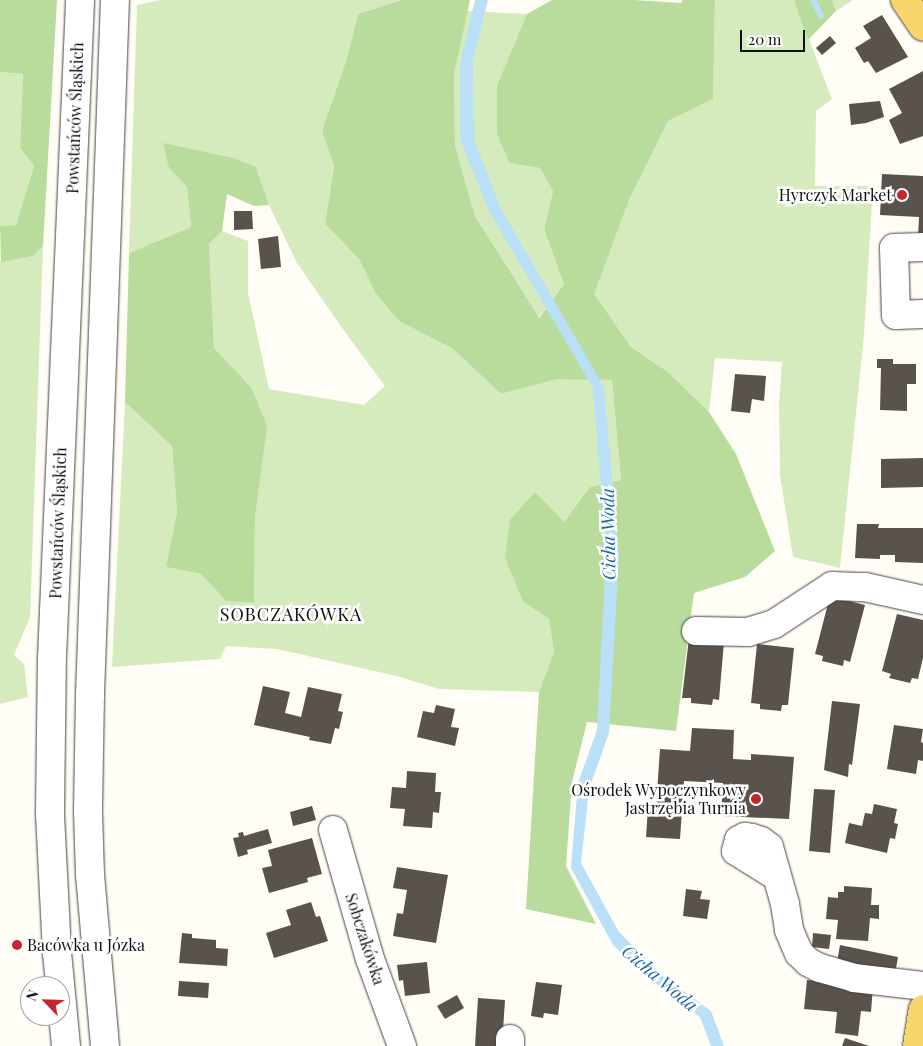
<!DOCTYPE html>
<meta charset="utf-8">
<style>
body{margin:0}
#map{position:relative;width:923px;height:1046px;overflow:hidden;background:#fffdf5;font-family:"Playfair Display",serif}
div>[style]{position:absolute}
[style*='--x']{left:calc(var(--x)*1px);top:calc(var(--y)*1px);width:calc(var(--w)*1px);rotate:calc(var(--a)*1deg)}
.green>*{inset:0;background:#d5ebbd}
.forest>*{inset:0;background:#b9dc9c}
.water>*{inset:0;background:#b9e0f7}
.stream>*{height:6px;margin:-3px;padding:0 3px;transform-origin:3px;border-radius:3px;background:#b9e0f7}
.building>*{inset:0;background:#5a524d}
.roads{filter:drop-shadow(0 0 1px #444) drop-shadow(0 0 1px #444)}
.minor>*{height:28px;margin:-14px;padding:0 14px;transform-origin:14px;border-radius:14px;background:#fff}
.major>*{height:28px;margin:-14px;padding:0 14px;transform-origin:14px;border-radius:14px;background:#f9d66b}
.dots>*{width:14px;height:14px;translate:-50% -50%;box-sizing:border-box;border:2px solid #fff;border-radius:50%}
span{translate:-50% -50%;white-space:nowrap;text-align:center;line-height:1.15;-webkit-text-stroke:5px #fff;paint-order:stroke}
.street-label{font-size:16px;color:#111}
.poi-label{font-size:16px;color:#111}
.right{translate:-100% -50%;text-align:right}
.left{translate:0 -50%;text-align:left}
.water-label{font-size:18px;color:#1768a6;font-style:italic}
.neighbourhood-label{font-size:18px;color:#111;letter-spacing:1px}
.north{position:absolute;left:20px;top:976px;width:50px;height:50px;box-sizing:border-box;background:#fff;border:1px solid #a0a0a0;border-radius:50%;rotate:294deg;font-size:14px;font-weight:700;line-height:20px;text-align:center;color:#111}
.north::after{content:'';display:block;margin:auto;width:18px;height:22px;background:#c4262e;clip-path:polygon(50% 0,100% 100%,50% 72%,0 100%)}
.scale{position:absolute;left:740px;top:30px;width:65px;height:22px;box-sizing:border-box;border:2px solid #111;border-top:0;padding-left:6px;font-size:15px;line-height:18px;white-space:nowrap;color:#111;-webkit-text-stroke:4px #fff;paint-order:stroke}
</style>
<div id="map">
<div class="green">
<div style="clip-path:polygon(160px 0,402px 0,358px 14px,347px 58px,322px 131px,334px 166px,325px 224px,359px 259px,376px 294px,399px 321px,453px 349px,501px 394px,556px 378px,612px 380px,621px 480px,590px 487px,564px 522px,523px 600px,549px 619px,554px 652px,539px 692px,439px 689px,397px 676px,277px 649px,226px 646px,220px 659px,112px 667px,125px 402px,172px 446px,177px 512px,166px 567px,201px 574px,226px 601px,254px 603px,255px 517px,251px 387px,214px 348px,209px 244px,222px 231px,248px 241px,248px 293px,269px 389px,364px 405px,385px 386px,345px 332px,297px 263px,269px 205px,256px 167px,169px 168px,187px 187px,191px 227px,129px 253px,137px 5px)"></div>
<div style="clip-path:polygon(715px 0,794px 0,832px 99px,816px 111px,815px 186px,873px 186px,864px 335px,840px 568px,793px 557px,780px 475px,779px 404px,782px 362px,715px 358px,709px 412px,668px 372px,631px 347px,593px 294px,629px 200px,668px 121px,713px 99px)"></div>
<div style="clip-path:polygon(832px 0,853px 0,836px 11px)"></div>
<div style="clip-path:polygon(467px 11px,527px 14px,497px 85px,497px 134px,509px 163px,540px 168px,553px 191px,544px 231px,564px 284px,538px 318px,475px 216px,455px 146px,454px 75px)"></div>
<div style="clip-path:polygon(0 72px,23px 74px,20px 148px,34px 166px,16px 225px,0 226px)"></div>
<div style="clip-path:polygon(43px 246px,30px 617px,14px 655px,24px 664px,28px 697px,0 704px,0 261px,33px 256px)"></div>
</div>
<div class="forest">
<div style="clip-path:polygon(0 0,57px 0,43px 246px,33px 256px,1px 262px,0 226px,16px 225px,34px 166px,20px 148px,23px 74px,0 72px)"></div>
<div style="clip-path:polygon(402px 0,470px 0,454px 75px,455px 146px,475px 216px,539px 318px,564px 284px,544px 230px,553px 191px,540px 168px,509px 163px,497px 134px,497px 85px,527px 14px,552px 0,633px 0,681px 3px,683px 0,715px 0,713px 99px,668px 121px,629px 200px,594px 294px,631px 347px,668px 372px,709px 412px,736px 454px,775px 551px,745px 577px,694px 593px,676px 731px,587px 722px,572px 782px,566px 866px,596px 924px,526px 909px,539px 692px,554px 652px,549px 619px,523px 601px,505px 558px,510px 520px,535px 492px,564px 522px,590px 487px,621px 480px,612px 380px,556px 379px,501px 394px,453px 349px,399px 321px,376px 294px,359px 259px,325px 224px,334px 166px,322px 131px,347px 58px,358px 14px)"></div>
<div style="clip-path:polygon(794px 0,832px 0,836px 11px,808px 40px)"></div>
<div style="clip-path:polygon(163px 143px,233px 158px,256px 167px,269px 205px,254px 206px,227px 194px,222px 231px,209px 244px,214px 348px,251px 387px,267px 426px,255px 517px,254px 603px,226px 601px,201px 574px,166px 567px,177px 512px,172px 446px,125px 402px,129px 253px,191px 227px,187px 187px,169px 168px)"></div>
</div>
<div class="water">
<div style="clip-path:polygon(475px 0,488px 0,473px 61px,474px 139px,500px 207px,604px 387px,619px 555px,609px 733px,589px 789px,581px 863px,619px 932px,664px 977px,711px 1011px,724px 1046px,711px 1046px,700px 1017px,660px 987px,613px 945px,571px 868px,578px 783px,597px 730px,606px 554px,593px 388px,489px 211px,460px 139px,460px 63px)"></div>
</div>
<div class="stream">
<div style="--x:813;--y:0;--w:18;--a:63"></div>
</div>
<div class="building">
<div style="clip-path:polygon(882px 15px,908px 57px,876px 73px,868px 61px,864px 63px,855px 48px,871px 38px,863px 26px)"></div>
<div style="clip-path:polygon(830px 36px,836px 43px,822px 55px,816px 48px)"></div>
<div style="clip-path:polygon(923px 71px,923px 136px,900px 144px,889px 120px,902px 113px,889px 89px)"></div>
<div style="clip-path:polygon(880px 101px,884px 117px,866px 123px,851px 125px,849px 104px)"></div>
<div style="clip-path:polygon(882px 174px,923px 176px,923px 238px,918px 237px,919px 217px,880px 215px)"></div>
<div style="clip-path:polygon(234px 211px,252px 211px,253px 229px,234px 230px)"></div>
<div style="clip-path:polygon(278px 236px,281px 267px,261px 269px,258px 239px)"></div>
<div style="clip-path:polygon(877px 359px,893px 359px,893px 364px,916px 364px,916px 384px,907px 384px,907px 411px,880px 410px,881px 368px,877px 368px)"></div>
<div style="clip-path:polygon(735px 374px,766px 376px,764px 401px,752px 399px,750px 413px,731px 411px)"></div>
<div style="clip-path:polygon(923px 458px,923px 487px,881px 488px,881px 459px)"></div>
<div style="clip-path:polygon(857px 524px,879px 524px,878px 528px,923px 528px,923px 563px,895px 562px,895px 555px,880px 555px,880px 559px,855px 558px)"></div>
<div style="clip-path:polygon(830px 596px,865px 605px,850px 662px,844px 660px,843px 666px,822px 661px,823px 656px,815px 654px)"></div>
<div style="clip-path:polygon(897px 614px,923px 620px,923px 658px,918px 679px,912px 678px,910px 683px,889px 678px,891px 674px,882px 671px)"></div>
<div style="clip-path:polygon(689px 638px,724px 642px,719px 700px,713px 699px,712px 705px,691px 703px,691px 698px,682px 698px)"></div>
<div style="clip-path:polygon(757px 644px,794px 648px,788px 705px,782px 705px,781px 711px,760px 709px,760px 704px,751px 703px)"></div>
<div style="clip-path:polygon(263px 686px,290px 692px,285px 713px,301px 717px,308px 687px,342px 694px,338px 711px,343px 712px,339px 729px,335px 728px,331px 744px,309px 740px,310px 737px,254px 725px)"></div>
<div style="clip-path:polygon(832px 701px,860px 704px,852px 765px,849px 764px,848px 777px,824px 770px)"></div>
<div style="clip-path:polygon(436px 705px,455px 709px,451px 727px,459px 728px,455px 746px,417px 737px,423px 711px,434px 713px)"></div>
<div style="clip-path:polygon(894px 725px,923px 729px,921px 742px,923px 743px,923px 761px,918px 760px,916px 774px,887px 769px)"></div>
<div style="clip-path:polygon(692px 728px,734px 730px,733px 759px,751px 760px,751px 754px,794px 757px,789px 819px,721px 816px,723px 783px,684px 781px,680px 839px,646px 837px,648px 807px,656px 808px,660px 749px,690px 751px)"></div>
<div style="clip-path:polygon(407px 771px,436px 773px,435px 792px,441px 792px,439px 813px,433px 812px,432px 828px,403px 826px,405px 809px,390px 808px,392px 787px,406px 788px)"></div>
<div style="clip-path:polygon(814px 789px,835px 790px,830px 853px,809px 851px)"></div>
<div style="clip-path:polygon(874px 804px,897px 809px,894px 823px,898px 824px,895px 839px,890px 838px,887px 853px,845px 843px,849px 823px,862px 826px,865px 813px,872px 814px)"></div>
<div style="clip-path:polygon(312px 806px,316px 820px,293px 826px,290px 812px)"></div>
<div style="clip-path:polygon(268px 829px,272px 843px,247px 850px,248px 854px,238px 857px,233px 838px,239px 837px,238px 833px,243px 832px,244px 836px)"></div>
<div style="clip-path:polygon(312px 838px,322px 874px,307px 878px,308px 882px,269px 893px,262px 868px,272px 866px,268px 850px)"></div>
<div style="clip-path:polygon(397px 867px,448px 875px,436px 943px,393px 936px,397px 913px,403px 914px,407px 890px,393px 888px)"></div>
<div style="clip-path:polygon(844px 886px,872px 888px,871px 905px,879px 905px,879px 919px,870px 918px,868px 941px,836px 939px,838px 920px,826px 919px,828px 897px,838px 898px,838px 892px,844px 892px)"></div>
<div style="clip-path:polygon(686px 889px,702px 891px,700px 899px,710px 900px,707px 919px,683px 916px)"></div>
<div style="clip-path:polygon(311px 902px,316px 917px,320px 916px,328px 941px,274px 958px,266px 933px,291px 925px,286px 910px)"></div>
<div style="clip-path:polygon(182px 933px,192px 934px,192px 938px,216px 940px,216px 948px,228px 949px,227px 966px,179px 963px)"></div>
<div style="clip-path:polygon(813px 933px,831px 935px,829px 949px,812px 947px)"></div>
<div style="clip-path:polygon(840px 945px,898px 957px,895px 974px,837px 962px)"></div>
<div style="clip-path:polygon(427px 962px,430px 993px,405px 996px,403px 980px,399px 981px,397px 965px)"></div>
<div style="clip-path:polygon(807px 980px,873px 986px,871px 1012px,861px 1011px,858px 1036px,835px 1033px,837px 1012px,804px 1009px)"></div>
<div style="clip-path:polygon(179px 981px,209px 983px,208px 998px,178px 996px)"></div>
<div style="clip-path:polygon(536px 982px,562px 985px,558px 1015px,544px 1013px,543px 1018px,531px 1016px)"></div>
<div style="clip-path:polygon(457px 995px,464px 1008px,445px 1019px,437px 1006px)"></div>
<div style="clip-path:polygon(478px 998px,505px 1000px,502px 1046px,475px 1046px)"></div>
<div style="clip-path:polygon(845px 1038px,869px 1046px,842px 1046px)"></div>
</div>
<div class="roads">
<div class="minor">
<div style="--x:923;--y:247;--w:29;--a:178"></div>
<div style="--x:894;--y:248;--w:67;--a:88.3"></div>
<div style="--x:896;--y:315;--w:27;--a:-2"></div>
<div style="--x:696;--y:631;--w:52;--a:1.1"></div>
<div style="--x:748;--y:632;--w:27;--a:-17"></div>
<div style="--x:774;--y:624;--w:69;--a:-33.2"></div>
<div style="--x:832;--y:586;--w:33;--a:2"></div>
<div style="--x:865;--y:587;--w:59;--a:12.6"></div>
<div style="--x:333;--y:830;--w:134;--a:74"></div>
<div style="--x:370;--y:959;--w:93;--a:69.8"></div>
<div style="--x:776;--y:876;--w:47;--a:-148"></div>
<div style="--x:736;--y:851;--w:11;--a:-75"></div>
<div style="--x:739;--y:840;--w:7;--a:-27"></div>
<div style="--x:745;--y:837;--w:7;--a:8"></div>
<div style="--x:752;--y:838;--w:9;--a:18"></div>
<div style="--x:761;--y:841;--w:10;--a:37"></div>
<div style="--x:769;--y:847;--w:59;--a:74.3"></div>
<div style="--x:785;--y:904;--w:26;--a:81"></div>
<div style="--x:789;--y:930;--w:25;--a:67"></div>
<div style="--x:799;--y:953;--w:13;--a:45"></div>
<div style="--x:808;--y:962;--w:13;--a:27"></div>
<div style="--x:820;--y:968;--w:35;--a:16"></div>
<div style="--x:854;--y:978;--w:69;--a:6.6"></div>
<div style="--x:66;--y:1046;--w:93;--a:-95.5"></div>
<div style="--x:57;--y:953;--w:140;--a:-92.9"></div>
<div style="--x:50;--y:813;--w:155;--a:-89.3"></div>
<div style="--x:52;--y:658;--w:659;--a:-87.56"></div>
<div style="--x:105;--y:1046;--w:172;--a:-95"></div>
<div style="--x:90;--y:875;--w:65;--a:-91.8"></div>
<div style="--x:88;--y:810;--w:116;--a:-89"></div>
<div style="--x:90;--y:694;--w:694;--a:-87.94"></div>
<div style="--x:510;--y:1046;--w:7;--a:-90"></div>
</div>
<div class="major">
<div style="--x:905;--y:0;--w:32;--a:56"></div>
<div style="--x:917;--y:1046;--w:37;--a:-81"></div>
</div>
</div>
<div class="dots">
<div style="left:902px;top:195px;background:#c4262e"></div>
<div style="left:756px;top:799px;background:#c4262e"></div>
<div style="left:17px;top:945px;background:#c4262e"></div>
</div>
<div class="street-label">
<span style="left:75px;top:118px;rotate:-88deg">Powstańców Śląskich</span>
<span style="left:58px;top:523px;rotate:-88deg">Powstańców Śląskich</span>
<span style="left:365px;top:939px;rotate:72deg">Sobczakówka</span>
</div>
<div class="poi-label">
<span class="right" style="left:892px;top:195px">Hyrczyk Market</span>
<span class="right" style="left:746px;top:799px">Ośrodek Wypoczynkowy<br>Jastrzębia Turnia</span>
<span class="left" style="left:27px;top:945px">Bacówka u Józka</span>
</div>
<div class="water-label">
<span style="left:608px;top:534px;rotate:-91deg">Cicha Woda</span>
<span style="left:660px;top:978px;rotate:40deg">Cicha Woda</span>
</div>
<div class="neighbourhood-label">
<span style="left:291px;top:614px">SOBCZAKÓWKA</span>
</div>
<div class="north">N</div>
<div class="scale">20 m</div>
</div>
